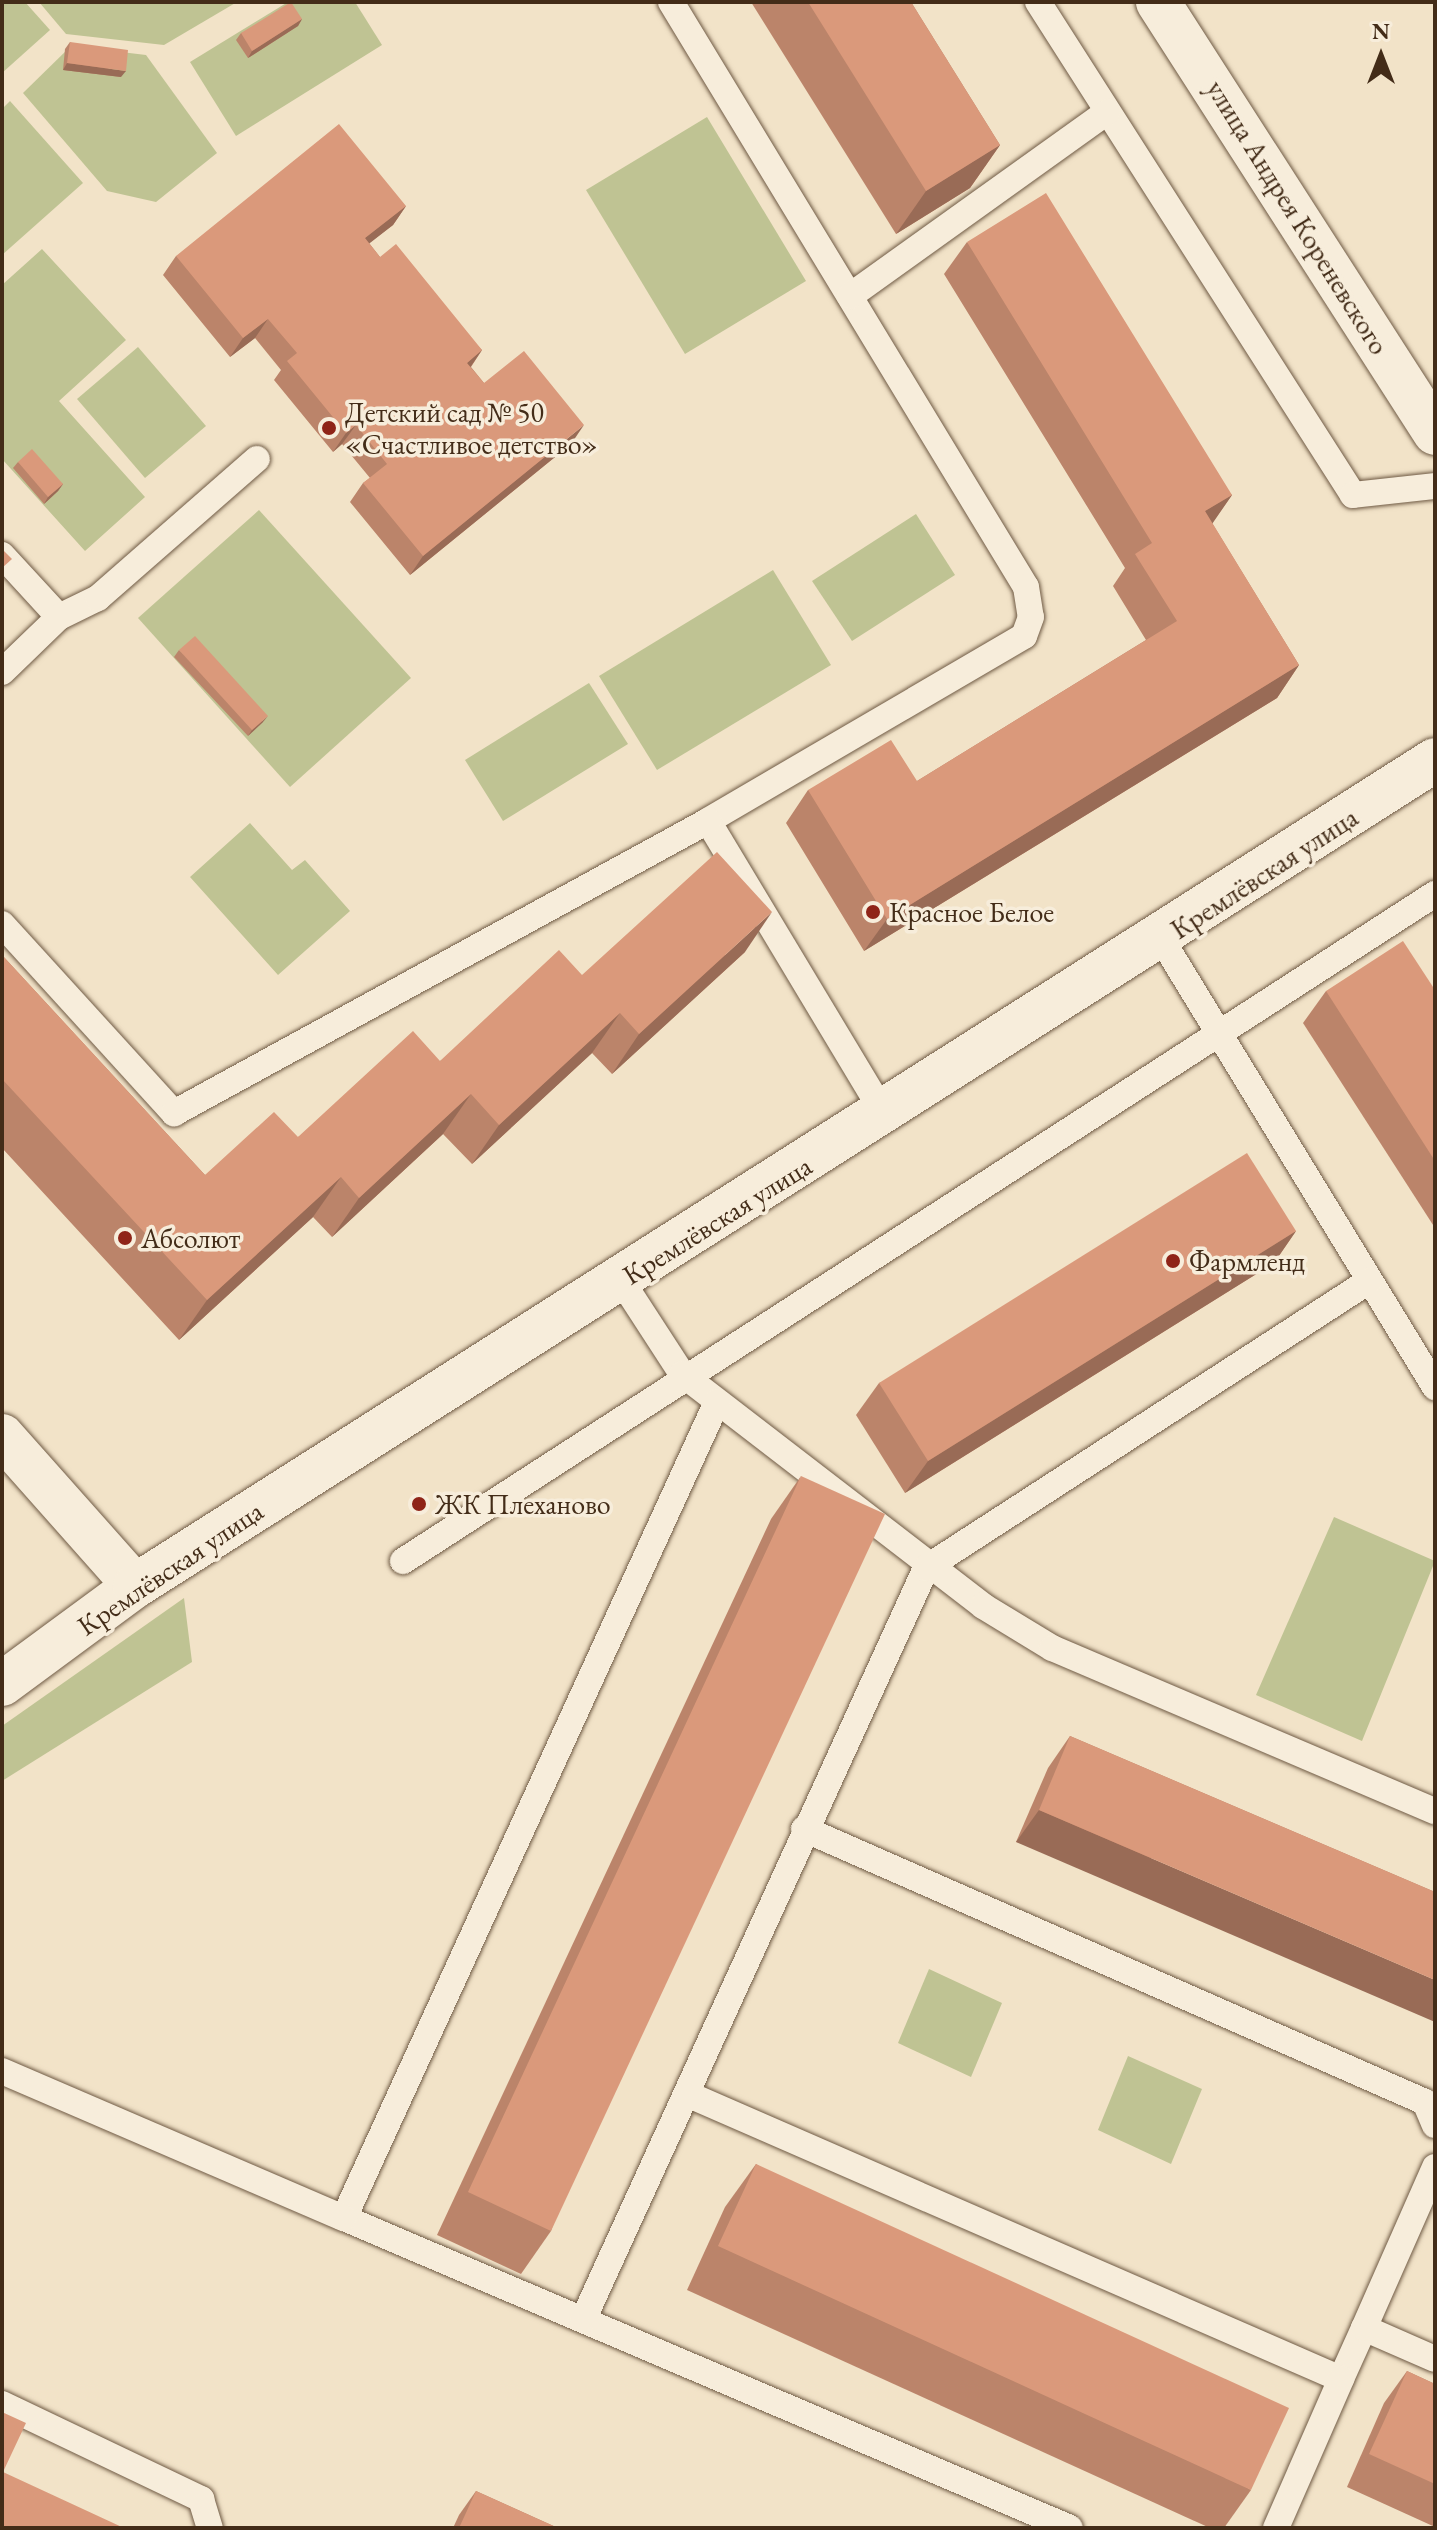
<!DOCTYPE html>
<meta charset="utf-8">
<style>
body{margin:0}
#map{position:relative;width:1437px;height:2530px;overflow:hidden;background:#f2e3c8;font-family:"EB Garamond",serif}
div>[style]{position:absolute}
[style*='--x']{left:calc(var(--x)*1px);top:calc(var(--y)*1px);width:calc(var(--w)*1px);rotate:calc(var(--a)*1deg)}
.green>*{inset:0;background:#bfc393}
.roads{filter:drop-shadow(0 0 2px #6f5a44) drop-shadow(0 0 2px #6f5a44)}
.service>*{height:26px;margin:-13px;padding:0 13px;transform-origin:13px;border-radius:13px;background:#f7eddb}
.minor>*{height:44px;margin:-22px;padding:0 22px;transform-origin:22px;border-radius:22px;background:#f7eddb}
.wall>*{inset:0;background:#bb846a}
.shaded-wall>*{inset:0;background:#996b56}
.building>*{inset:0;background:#da997b}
.dots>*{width:22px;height:22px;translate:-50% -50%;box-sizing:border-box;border:4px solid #f7eddb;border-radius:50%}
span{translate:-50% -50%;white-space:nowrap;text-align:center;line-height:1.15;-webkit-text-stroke:7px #f7eddb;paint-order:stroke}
.street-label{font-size:28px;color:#432c18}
.poi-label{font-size:28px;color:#432c18}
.left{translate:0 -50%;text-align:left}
.frame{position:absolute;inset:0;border:4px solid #432c18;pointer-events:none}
.north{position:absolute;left:1341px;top:16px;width:80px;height:80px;-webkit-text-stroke:6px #f7eddb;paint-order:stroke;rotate:0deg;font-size:22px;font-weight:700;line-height:32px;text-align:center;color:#432c18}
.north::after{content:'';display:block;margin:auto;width:28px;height:36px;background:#432c18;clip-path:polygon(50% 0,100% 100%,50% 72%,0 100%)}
</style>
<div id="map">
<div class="green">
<div style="clip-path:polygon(2px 2px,25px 2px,50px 30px,2px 73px)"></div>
<div style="clip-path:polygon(39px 2px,237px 2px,164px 45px,66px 34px)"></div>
<div style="clip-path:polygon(288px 2px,355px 2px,382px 45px,236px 136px,190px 62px)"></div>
<div style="clip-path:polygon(71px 46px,146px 55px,217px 153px,156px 202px,107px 191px,23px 93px)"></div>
<div style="clip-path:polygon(10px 101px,83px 183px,2px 255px,2px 109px)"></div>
<div style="clip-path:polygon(707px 117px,806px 281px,685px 354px,586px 190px)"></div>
<div style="clip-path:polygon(42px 249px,126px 340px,59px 401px,145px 497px,85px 551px,2px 459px,2px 285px)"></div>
<div style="clip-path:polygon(138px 347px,206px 426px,145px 478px,77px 399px)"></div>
<div style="clip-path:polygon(259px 510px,411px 678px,290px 787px,138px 618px)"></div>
<div style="clip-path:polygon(916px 514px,955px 575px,852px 641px,812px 581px)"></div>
<div style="clip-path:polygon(773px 570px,831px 665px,657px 770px,599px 676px)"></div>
<div style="clip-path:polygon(589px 683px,628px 744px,503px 821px,465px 760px)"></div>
<div style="clip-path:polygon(250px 823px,292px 870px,305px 860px,350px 911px,278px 975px,190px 877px)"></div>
<div style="clip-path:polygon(1334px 1517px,1435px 1561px,1362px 1741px,1256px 1695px)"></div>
<div style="clip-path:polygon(184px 1598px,192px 1662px,2px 1781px,2px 1726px)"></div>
<div style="clip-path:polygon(929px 1969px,1002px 2003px,971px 2077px,898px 2043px)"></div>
<div style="clip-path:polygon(1128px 2056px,1202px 2089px,1171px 2164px,1098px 2130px)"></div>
</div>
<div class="roads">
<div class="service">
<div style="--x:671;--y:2;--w:684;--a:58.75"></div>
<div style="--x:1026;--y:587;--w:30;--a:81"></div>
<div style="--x:1031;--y:617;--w:20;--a:110"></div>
<div style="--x:1024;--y:636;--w:366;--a:149.7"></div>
<div style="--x:708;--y:821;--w:342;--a:59"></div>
<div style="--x:1038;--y:2;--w:585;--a:57.42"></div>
<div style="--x:1353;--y:495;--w:82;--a:-6.3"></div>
<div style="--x:850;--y:296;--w:316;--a:-35.6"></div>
<div style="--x:2;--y:555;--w:84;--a:47.4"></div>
<div style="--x:59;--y:617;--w:79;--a:136"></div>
<div style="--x:59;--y:617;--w:43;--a:-26"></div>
<div style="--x:98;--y:598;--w:211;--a:-41.2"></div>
<div style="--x:2;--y:924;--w:256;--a:47.7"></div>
<div style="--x:174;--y:1113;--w:609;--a:-28.67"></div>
<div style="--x:1162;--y:940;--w:524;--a:58.59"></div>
<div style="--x:621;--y:1280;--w:112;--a:57"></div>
<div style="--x:682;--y:1374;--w:380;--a:37.6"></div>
<div style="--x:983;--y:1606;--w:81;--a:31.3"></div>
<div style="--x:1052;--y:1648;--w:416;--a:23.1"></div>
<div style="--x:717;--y:1402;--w:897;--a:114.57"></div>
<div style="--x:344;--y:2218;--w:789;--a:23.12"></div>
<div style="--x:403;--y:1561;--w:1229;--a:-32.88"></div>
<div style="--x:804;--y:1829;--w:678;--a:23.73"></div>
<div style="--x:1425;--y:2102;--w:25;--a:67"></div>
<div style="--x:2;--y:2071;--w:372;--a:23.3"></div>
<div style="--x:687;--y:2094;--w:713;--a:23.55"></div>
<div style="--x:1341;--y:2379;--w:56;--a:-65.7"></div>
<div style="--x:1364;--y:2328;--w:77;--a:23.6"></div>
<div style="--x:583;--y:2320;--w:827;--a:-65.48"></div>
<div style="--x:926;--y:1568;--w:528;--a:-32.94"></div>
<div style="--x:1364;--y:2328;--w:176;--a:-66.2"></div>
<div style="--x:2;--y:2404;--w:221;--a:25.5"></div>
<div style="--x:201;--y:2499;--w:30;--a:73"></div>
<div style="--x:1276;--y:2528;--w:163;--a:-66.4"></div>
</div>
<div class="minor">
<div style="--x:1158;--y:2;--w:512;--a:57.27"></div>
<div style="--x:2;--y:1436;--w:200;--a:48.4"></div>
<div style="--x:2;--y:1684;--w:165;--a:-36.4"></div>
<div style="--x:135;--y:1586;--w:1540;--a:-32.43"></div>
</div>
</div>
<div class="wall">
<div style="clip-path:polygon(751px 2px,911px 2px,1000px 145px,970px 188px,896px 234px)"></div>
<div style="clip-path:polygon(302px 19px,298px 26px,248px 58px,236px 40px,241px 33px)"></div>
<div style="clip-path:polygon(70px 42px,121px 77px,63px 70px,65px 49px)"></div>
<div style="clip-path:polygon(406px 206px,393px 225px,369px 243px,380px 257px,482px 350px,471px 367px,484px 383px,571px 444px,410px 575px,350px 502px,363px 483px,370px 478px,342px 444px,333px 452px,274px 380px,281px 370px,255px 338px,230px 357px,163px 275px,176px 256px)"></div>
<div style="clip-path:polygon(967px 242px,1232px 495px,1212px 523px,1299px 665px,1277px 698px,864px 951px,786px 823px,808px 790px,917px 781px,1146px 640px,1113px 586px,1125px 568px,944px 274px)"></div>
<div style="clip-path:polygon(18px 462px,63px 484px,58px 491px,44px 504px,13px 468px)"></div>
<div style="clip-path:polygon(179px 650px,263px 722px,248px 736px,174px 657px)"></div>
<div style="clip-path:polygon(745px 952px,612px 1074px,592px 1053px,472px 1164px,443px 1134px,332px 1237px,313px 1217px,179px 1340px,2px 1148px,2px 955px,205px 1175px,298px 1137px,440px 1061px,582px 975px)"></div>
<div style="clip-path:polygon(1435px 990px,1435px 1228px,1303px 1023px,1326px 991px)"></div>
<div style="clip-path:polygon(1296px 1231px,1274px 1263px,905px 1493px,856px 1415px,879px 1383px)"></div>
<div style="clip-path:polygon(801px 1476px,551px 2231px,521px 2274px,437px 2235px,771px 1519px)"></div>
<div style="clip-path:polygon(1070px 1736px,1435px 1892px,1016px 1842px,1048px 1768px)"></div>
<div style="clip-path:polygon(756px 2164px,1251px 2490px,1224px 2528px,1210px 2528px,687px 2290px,725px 2207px)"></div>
<div style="clip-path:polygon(1407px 2371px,1435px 2384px,1435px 2527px,1347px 2487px,1384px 2403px)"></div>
<div style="clip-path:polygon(476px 2491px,558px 2528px,453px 2528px,459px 2515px)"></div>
</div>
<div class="shaded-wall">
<div style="clip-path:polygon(302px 19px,298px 26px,248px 58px,252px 51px)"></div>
<div style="clip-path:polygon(67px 63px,126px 71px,121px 77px,63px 70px)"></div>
<div style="clip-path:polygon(1000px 145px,970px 188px,896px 234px,926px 191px)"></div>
<div style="clip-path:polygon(406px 206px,393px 225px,352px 257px,365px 238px)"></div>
<div style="clip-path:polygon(268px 319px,255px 338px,230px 357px,243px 338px)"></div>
<div style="clip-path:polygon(482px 350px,469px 369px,467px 363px)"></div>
<div style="clip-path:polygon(356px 425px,342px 444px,333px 452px,346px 433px)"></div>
<div style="clip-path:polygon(584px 425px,571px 444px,410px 575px,423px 556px)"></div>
<div style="clip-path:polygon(63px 484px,58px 491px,44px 504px,48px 497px)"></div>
<div style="clip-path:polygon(1232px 495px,1210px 527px,1205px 511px)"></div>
<div style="clip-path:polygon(1299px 665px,1277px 698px,864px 951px,887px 919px)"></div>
<div style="clip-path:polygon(268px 716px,263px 722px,248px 736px,252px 730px)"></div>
<div style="clip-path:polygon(772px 912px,745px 952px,612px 1074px,639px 1034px)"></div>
<div style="clip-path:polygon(620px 1013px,592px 1053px,472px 1164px,499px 1125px)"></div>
<div style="clip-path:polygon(471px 1094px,443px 1134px,332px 1237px,359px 1198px)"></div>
<div style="clip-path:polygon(341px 1177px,313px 1217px,179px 1340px,207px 1300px)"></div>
<div style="clip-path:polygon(1296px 1231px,1274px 1263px,905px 1493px,928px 1461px)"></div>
<div style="clip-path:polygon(1039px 1810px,1435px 1980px,1435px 2022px,1016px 1842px)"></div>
</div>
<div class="building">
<div style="clip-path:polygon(291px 2px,302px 19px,252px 51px,241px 33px)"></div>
<div style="clip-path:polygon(808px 2px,911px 2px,1000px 145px,926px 191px)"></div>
<div style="clip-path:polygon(70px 42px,128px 50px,126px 71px,67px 63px)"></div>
<div style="clip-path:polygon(339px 124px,406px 206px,365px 238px,380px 257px,396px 244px,482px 350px,467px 363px,484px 383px,524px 351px,584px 425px,423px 556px,363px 483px,387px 464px,356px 425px,346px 433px,287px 361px,297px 353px,268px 319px,243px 338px,176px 256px)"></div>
<div style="clip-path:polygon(1046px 193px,1232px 495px,1205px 511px,1299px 665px,887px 919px,808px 790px,891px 740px,917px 781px,1177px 621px,1135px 554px,1152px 543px,967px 242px)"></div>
<div style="clip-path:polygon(32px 449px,63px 484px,48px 497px,18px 462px)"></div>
<div style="clip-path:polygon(2px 549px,12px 559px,2px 568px)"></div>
<div style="clip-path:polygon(195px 636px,268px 716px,252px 730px,179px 650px)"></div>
<div style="clip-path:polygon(717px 852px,772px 912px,639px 1034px,620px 1013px,499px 1125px,471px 1094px,359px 1198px,341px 1177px,207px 1300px,2px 1079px,2px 955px,205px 1175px,274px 1112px,298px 1137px,413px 1031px,440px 1061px,559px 950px,582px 975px)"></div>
<div style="clip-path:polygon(1403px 941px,1435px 990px,1435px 1161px,1326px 991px)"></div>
<div style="clip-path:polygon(1247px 1153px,1296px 1231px,928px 1461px,879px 1383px)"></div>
<div style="clip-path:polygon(801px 1476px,885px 1514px,551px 2231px,468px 2192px)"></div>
<div style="clip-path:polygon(1070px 1736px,1435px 1892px,1435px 1980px,1039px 1810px)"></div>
<div style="clip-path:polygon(756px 2164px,1289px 2408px,1251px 2490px,718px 2246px)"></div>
<div style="clip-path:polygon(1407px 2371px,1435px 2384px,1435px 2484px,1369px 2454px)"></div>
<div style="clip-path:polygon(2px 2412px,26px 2423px,3px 2472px,124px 2528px,2px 2528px)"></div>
<div style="clip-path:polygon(476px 2491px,558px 2528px,459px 2528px)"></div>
</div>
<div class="dots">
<div style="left:329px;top:428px;background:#8f2418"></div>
<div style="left:873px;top:912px;background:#8f2418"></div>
<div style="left:125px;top:1238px;background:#8f2418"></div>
<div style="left:1173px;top:1261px;background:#8f2418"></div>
<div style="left:419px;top:1504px;background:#8f2418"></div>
</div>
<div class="street-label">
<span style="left:1298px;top:217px;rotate:58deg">улица Андрея Кореневского</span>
<span style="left:1264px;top:873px;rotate:-33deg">Кремлёвская улица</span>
<span style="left:717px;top:1220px;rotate:-32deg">Кремлёвская улица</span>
<span style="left:170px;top:1568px;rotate:-34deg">Кремлёвская улица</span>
</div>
<div class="poi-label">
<span class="left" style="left:345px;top:428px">Детский сад № 50<br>«Счастливое детство»</span>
<span class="left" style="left:889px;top:912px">Красное Белое</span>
<span class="left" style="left:141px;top:1238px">Абсолют</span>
<span class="left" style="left:1189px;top:1261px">Фармленд</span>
<span class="left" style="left:435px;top:1504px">ЖК Плеханово</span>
</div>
<div class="frame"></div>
<div class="north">N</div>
</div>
